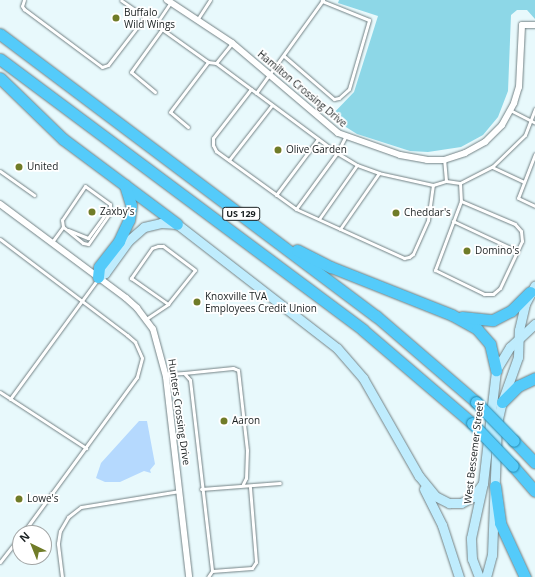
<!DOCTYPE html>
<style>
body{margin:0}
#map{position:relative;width:535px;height:577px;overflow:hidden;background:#e8f9fc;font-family:"Open Sans",sans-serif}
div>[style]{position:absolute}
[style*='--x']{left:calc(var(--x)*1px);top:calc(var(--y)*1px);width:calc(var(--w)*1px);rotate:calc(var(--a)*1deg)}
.green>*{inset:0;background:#8dd7e7}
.water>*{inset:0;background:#b5d9fe}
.roads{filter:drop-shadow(0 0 1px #738285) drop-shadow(0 0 1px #738285)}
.service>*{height:3px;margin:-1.5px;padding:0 1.5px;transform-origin:1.5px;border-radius:1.5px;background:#fff}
.minor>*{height:6px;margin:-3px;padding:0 3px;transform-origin:3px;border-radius:3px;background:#fff}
.secondary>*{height:9px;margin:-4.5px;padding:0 4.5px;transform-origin:4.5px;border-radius:4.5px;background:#bfecfd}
.trunk>*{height:11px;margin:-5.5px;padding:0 5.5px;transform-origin:5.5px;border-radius:5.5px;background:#54cbfa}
.bridges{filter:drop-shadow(0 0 1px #2487ad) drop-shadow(0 0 1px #2487ad)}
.trunk-bridge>*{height:11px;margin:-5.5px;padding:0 5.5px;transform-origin:5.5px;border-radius:5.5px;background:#54cbfa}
.dots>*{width:11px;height:11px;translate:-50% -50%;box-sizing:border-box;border:2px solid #fff;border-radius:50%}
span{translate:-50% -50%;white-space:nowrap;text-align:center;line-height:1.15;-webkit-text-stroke:3.5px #fff;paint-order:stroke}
.shield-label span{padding:1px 3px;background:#fff;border:1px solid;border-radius:3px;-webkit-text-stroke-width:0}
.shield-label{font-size:9px;color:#1a2021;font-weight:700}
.poi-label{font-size:10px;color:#1a2021}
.left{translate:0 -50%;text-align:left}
.street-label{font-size:10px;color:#1a2021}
.north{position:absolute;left:12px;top:525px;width:40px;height:40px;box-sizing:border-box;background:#fff;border:1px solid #a3a6a6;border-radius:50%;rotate:317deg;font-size:11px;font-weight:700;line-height:16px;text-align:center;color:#1a2021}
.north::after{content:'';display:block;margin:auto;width:14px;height:18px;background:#707c28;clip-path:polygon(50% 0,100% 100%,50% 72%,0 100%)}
</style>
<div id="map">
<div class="green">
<div style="clip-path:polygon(339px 0,535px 0,535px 19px,527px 10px,517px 10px,511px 15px,508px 91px,498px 117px,483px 135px,461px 147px,428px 152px,410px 151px,357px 134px,330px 117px,354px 92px,378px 16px,338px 3px)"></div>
</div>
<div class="water">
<div style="clip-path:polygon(139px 421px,147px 421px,155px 464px,150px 470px,151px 473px,144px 471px,120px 482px,105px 482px,96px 478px,101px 463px)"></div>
</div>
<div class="roads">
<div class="service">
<div style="--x:24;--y:0;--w:6;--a:108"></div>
<div style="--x:22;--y:6;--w:4;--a:56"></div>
<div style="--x:24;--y:9;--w:97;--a:36.6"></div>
<div style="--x:102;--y:67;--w:6;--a:-18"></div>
<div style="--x:108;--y:65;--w:61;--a:-52.4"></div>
<div style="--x:145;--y:17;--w:29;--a:-145"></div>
<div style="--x:145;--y:17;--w:77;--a:35.5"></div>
<div style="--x:208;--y:62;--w:8;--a:7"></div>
<div style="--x:216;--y:63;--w:26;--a:-51"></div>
<div style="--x:197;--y:20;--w:24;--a:-57"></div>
<div style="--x:156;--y:24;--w:25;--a:-56"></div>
<div style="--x:284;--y:56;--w:66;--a:40.7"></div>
<div style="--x:334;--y:99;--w:5;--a:-11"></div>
<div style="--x:339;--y:98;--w:13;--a:-42"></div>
<div style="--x:349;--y:89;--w:72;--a:-73.8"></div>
<div style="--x:369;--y:20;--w:51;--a:-158"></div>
<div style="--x:216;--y:63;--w:151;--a:36.6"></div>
<div style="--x:337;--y:153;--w:18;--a:-63"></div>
<div style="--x:251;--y:89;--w:62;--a:127.8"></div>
<div style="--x:213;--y:138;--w:7;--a:90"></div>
<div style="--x:213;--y:145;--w:7;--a:63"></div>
<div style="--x:216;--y:151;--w:99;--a:35.9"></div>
<div style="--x:296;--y:209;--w:119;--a:24.4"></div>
<div style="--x:404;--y:258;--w:5;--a:-11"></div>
<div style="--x:409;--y:257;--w:5;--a:-37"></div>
<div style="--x:413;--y:254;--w:37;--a:-66"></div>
<div style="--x:428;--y:220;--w:35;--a:-82"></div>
<div style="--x:433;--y:185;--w:55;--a:-167.5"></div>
<div style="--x:379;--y:173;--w:23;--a:-160"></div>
<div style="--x:357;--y:165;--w:23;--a:-149"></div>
<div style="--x:337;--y:153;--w:69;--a:126.2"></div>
<div style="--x:155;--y:92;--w:31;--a:-140"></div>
<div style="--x:131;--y:72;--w:53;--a:-54.2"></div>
<div style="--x:256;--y:93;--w:115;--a:-54.2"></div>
<div style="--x:510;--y:110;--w:28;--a:27"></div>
<div style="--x:188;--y:127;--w:23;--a:-140"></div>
<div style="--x:170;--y:112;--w:63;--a:-52.8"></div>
<div style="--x:535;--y:154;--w:47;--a:111.1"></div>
<div style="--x:518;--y:198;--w:19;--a:25"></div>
<div style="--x:229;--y:160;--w:70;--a:-52"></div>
<div style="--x:492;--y:167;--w:46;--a:-44.1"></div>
<div style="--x:525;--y:135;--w:28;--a:-69"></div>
<div style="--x:0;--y:171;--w:42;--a:35.2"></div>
<div style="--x:446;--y:181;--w:14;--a:8"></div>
<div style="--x:460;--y:183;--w:18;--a:87"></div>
<div style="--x:461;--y:201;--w:74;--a:110.6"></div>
<div style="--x:435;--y:270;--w:55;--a:26.1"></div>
<div style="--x:484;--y:294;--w:9;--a:0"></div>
<div style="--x:493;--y:294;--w:9;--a:-41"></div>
<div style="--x:500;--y:288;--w:52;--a:-64.9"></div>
<div style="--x:522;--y:241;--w:10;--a:-96"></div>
<div style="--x:521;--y:231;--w:9;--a:-131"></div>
<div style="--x:515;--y:224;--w:59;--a:-156.9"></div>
<div style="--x:460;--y:183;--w:36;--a:-27"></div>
<div style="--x:492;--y:167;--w:35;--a:25"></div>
<div style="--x:433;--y:185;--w:14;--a:-17"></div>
<div style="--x:446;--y:181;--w:21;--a:-95"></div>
<div style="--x:276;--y:195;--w:70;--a:-53.1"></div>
<div style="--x:319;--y:219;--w:66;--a:-54.9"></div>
<div style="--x:453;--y:221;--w:71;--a:25.1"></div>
<div style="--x:340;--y:229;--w:68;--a:-55.1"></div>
<div style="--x:68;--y:230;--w:22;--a:22"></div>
<div style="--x:88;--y:238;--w:37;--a:-54"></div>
<div style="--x:0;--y:239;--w:159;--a:37.1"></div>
<div style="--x:127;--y:335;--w:11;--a:41"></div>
<div style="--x:135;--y:342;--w:17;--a:66"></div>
<div style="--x:142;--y:358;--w:20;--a:105"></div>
<div style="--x:137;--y:377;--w:193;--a:126.2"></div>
<div style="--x:52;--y:242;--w:19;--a:-54"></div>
<div style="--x:63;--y:227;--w:7;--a:-98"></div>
<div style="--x:62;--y:220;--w:41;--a:-55.9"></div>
<div style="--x:85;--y:186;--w:31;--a:36"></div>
<div style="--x:110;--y:204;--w:9;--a:90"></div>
<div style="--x:110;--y:213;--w:38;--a:125"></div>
<div style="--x:88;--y:244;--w:5;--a:-169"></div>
<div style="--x:83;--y:243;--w:26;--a:-141"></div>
<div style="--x:146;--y:319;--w:27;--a:-34"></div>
<div style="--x:168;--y:304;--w:43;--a:-51.5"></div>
<div style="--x:195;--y:270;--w:40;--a:-143"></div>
<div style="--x:163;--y:246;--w:5;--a:180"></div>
<div style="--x:158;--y:246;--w:6;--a:162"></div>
<div style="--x:152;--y:248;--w:37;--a:125"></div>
<div style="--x:131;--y:278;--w:45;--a:35.1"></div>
<div style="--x:184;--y:373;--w:49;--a:-5.8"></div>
<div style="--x:233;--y:368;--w:5;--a:22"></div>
<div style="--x:238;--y:370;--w:81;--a:83.6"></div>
<div style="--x:247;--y:450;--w:28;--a:92"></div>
<div style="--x:246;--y:478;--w:7;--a:117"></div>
<div style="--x:166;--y:374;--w:18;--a:-3"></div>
<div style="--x:184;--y:373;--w:9;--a:49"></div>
<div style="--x:190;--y:380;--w:192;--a:83.4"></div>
<div style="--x:212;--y:571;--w:7;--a:124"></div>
<div style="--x:0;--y:392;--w:103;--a:33.1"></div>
<div style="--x:10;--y:399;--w:147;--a:-53.8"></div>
<div style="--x:201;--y:489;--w:79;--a:-4.3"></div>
<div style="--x:0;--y:562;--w:33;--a:-52"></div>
<div style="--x:212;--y:571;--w:40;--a:-4.3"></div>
<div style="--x:252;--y:568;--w:7;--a:-56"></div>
<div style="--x:256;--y:562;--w:75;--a:-94.6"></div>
<div style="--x:62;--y:577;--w:34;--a:-97"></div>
<div style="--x:58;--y:543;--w:12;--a:-81"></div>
<div style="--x:60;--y:531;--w:16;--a:-60"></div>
<div style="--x:68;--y:517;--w:16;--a:-38"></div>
<div style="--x:81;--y:507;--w:100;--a:-9.2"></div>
</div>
<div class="minor">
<div style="--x:167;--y:0;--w:78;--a:33.5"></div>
<div style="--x:232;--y:43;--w:139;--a:40.3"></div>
<div style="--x:338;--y:133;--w:66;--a:19.5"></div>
<div style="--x:400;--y:155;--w:27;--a:10"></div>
<div style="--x:427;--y:160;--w:17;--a:0"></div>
<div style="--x:444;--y:160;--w:22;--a:-18"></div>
<div style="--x:465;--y:153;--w:23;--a:-29"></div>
<div style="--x:485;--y:142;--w:24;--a:-45"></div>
<div style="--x:502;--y:125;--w:25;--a:-61"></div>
<div style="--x:514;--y:103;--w:17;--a:-73"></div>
<div style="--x:519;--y:87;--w:62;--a:-87.2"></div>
<div style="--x:522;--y:25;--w:13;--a:0"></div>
<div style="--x:0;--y:204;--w:157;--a:36.7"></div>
<div style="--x:126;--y:298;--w:15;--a:42"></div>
<div style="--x:137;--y:308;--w:26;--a:53"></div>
<div style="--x:153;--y:329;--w:50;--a:74.8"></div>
<div style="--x:166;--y:377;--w:201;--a:83.4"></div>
</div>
<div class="secondary">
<div style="--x:98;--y:277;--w:8;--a:-30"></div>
<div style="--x:105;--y:273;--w:39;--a:-54"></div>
<div style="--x:128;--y:241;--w:21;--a:-41"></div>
<div style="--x:144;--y:227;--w:17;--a:-13"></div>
<div style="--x:161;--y:223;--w:16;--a:4"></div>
<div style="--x:177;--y:224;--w:202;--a:37.8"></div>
<div style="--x:337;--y:348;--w:40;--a:49"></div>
<div style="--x:363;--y:378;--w:113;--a:60.3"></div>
<div style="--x:419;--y:476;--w:26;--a:51"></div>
<div style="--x:435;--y:496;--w:16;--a:27"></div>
<div style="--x:449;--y:503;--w:12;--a:0"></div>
<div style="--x:461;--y:503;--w:13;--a:-27"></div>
<div style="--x:473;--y:497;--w:17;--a:-54"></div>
<div style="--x:424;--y:489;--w:40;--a:63.4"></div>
<div style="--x:442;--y:525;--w:55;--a:71.9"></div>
<div style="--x:479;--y:577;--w:19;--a:-111"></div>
<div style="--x:472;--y:559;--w:21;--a:-93"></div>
<div style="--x:471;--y:538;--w:56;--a:-77.7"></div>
<div style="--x:483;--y:483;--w:114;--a:-83.4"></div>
<div style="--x:496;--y:370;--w:27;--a:-59"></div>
<div style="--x:510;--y:347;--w:34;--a:-43"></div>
<div style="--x:486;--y:577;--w:23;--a:-75"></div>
<div style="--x:492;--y:555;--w:132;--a:-87.8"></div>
<div style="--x:497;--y:423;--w:22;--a:-77"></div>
<div style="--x:502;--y:402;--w:48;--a:-70.4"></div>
<div style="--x:518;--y:357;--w:27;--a:-88"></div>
<div style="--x:519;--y:330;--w:27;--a:-77"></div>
<div style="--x:525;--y:304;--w:21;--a:-62"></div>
</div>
<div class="trunk">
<div style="--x:0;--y:34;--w:470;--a:36.9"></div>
<div style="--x:376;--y:316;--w:132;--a:40.7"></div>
<div style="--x:0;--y:59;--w:453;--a:36.7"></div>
<div style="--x:363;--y:330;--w:143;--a:40.5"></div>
<div style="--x:0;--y:78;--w:88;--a:44.1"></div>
<div style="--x:63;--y:139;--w:142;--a:36.7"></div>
<div style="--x:297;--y:250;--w:38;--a:27"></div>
<div style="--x:331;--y:267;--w:130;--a:21.6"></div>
<div style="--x:452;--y:315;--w:29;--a:29"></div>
<div style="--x:477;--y:329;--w:20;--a:49"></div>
<div style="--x:490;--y:344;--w:27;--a:77"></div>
<div style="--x:98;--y:277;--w:10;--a:-84"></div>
<div style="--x:99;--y:267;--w:33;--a:-52"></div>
<div style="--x:119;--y:241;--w:23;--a:-65"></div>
<div style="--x:129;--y:220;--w:15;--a:-82"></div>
<div style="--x:131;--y:205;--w:21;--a:-107"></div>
<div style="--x:462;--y:317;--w:31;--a:6"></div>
<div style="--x:493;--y:320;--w:20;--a:-27"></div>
<div style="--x:511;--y:311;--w:27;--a:-45"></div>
<div style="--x:502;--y:402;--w:23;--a:-45"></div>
<div style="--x:518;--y:386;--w:19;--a:-25"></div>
<div style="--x:514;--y:441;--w:30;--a:46"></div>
<div style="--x:513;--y:466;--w:33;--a:49"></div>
<div style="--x:495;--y:486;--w:37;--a:82"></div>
<div style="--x:500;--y:523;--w:60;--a:65.2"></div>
</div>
</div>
<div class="bridges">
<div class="trunk-bridge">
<div style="--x:476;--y:402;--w:54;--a:45.7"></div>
<div style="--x:472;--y:423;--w:59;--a:46.4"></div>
</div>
</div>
<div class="dots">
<div style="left:116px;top:18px;background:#707c28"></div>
<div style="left:278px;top:150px;background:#707c28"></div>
<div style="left:19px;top:167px;background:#707c28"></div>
<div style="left:92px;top:212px;background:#707c28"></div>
<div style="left:396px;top:213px;background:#707c28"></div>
<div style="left:467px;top:251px;background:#707c28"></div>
<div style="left:197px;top:302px;background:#707c28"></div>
<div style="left:224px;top:421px;background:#707c28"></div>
<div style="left:19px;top:499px;background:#707c28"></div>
</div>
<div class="shield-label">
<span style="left:241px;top:214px">US 129</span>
</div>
<div class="poi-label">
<span class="left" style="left:124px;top:18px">Buffalo<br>Wild Wings</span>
<span class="left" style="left:286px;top:150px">Olive Garden</span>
<span class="left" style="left:27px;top:167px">United</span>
<span class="left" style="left:100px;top:212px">Zaxby's</span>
<span class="left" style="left:404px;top:213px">Cheddar's</span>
<span class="left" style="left:475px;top:251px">Domino's</span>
<span class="left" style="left:205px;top:302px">Knoxville TVA<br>Employees Credit Union</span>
<span class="left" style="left:232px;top:421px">Aaron</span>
<span class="left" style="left:27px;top:499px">Lowe's</span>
</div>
<div class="street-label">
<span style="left:302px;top:89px;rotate:40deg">Hamilton Crossing Drive</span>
<span style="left:179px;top:412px;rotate:82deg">Hunters Crossing Drive</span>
<span style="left:474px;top:453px;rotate:-83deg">West Bessemer Street</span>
</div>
<div class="north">N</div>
</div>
